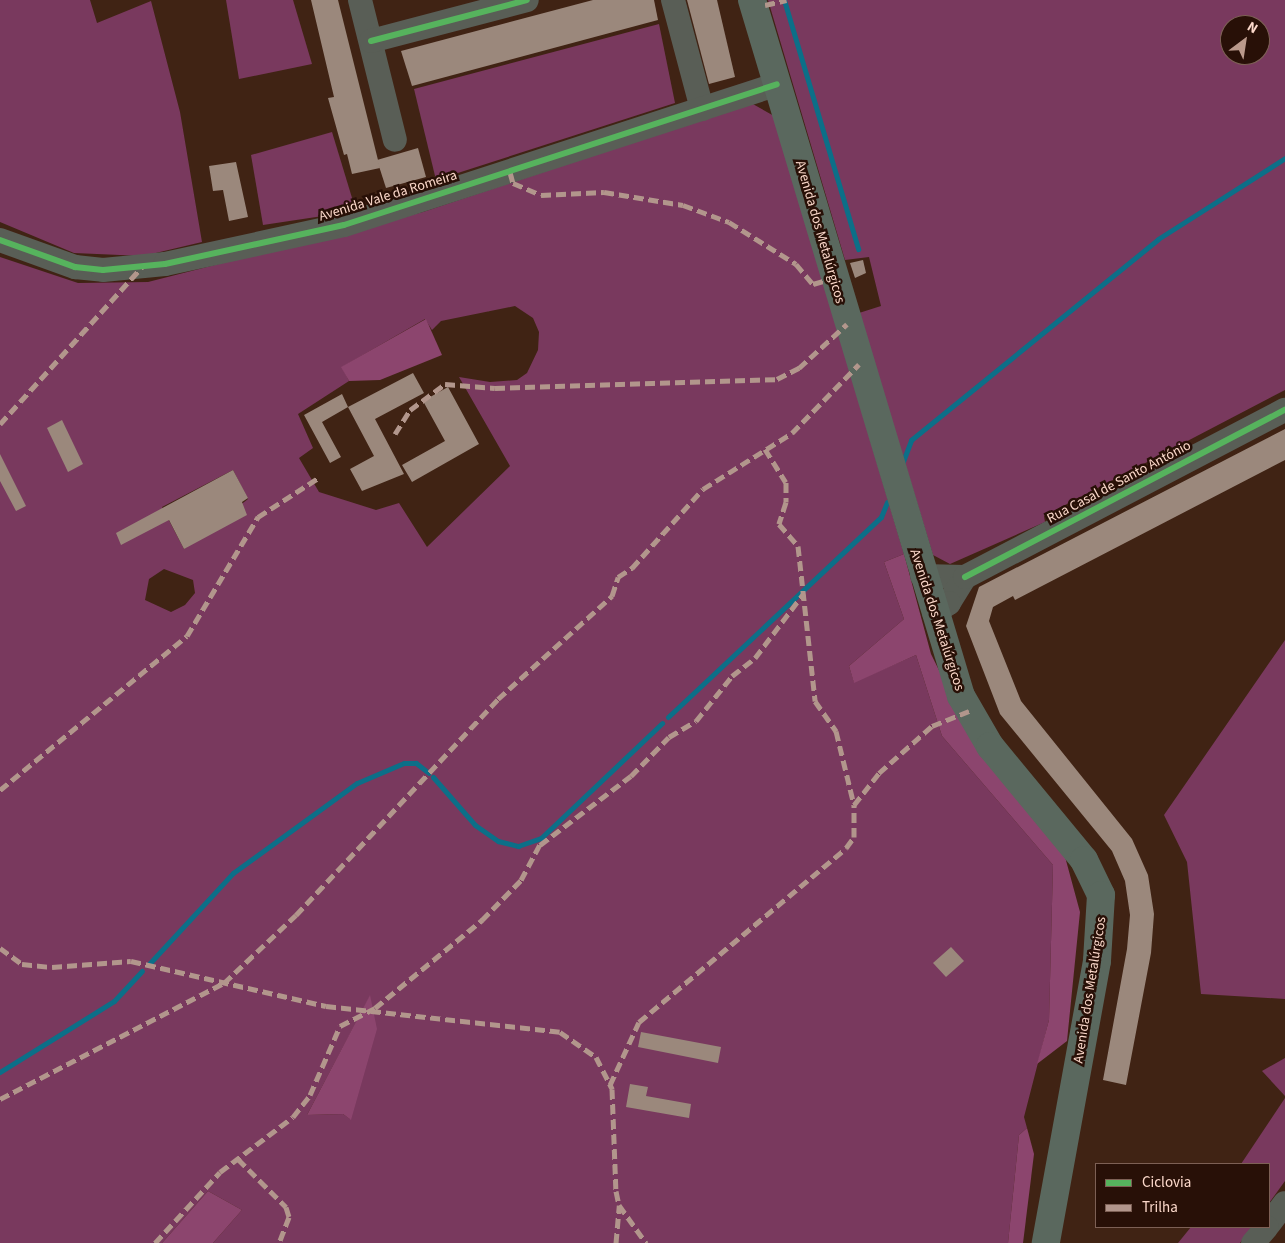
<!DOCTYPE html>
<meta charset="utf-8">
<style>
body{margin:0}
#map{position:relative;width:1285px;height:1243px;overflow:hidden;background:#402314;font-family:"Source Sans 3",sans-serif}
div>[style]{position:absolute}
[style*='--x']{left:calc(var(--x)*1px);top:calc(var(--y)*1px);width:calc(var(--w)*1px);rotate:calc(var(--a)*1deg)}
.green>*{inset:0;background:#79395e}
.forest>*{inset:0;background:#8c456e}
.stream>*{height:5px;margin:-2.5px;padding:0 2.5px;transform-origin:2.5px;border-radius:2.5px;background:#0c6f88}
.building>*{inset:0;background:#9b887c}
.minor>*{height:24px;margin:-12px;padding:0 12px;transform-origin:12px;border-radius:12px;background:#595e56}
.major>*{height:28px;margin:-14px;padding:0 14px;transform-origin:14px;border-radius:14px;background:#5a685e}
.quiet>*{height:5px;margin-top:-2.5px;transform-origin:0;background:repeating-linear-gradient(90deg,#b2968c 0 10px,transparent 0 15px)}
.cycleway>*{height:6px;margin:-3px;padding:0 3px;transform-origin:3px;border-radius:3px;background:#56b35d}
span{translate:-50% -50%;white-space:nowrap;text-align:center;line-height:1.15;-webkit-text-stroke:5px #281007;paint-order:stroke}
.street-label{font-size:14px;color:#fcd9cb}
.legend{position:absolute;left:1095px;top:1163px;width:175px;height:65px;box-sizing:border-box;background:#281007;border:1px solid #7d6055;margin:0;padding:6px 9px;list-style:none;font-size:15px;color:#fcd9cb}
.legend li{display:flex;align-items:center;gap:10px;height:25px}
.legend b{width:25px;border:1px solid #7d6055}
.north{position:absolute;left:1220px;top:15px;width:50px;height:50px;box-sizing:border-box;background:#281007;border:1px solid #7d6055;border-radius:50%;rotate:31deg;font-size:14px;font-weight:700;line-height:20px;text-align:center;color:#fcd9cb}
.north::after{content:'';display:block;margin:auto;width:18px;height:22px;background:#ba998b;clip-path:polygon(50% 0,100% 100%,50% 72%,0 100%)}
</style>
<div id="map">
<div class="green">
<div style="clip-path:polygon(0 0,90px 0,97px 23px,151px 1px,180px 112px,202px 242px,143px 256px,74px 253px,0 222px)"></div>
<div style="clip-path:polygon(226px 0,293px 0,312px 64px,239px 79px)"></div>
<div style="clip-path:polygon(evenodd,768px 0,1285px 0,1285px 390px,1044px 516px,1045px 522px,950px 564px,933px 555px,859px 313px,881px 306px,869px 257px,845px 260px,768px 0,1230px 25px,1260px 25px,1260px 55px,1230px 55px,1230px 25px)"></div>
<div style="clip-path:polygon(659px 24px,675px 103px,436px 180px,414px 89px)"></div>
<div style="clip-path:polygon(evenodd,751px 103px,774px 116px,904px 554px,884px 562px,904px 619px,849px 666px,854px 682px,916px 655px,942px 736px,1053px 865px,1049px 1020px,1024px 1117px,1027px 1128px,1019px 1135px,1008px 1243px,213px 1243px,242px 1210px,208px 1191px,162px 1243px,0 1243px,0 257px,78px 283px,148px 282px,423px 212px,751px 103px,515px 306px,533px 318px,539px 332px,538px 350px,527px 373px,517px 380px,490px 382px,459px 377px,510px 466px,427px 547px,399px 503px,376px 510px,319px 492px,299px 458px,313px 448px,298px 414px,349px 381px,342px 367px,425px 319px,432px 330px,441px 321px,515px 306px,751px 103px,233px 470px,248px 499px,184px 549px,162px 507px,233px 470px,751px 103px,164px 569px,193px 580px,195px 593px,185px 605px,171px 612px,145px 600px,149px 579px,164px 569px,751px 103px,370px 996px,350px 1119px,343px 1114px,307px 1115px,370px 996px)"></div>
<div style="clip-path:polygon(332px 132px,356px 211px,263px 225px,251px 155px)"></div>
<div style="clip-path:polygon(1285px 640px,1285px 999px,1201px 994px,1187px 862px,1164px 815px)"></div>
<div style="clip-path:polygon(1285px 1058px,1285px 1096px,1262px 1071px)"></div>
<div style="clip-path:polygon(1285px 1098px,1285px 1181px,1269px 1203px,1269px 1164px,1241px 1164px)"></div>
<div style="clip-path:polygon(1191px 1227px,1252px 1227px,1240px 1243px,1178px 1243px)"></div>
</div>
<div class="forest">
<div style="clip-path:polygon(426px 319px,442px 355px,380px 380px,349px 381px,341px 367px)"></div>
<div style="clip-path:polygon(904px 554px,931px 654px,969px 731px,1064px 853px,1080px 912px,1067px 1041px,1037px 1064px,1049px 1020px,1053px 865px,942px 736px,916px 655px,854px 683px,849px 666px,904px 619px,884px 562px)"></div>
<div style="clip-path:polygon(370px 995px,377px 1029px,351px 1120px,343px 1114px,307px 1115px)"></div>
<div style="clip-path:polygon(1027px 1128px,1034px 1154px,1023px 1243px,1008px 1243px,1019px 1135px)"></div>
<div style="clip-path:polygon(208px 1191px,242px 1210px,213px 1243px,162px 1243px)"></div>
</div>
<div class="stream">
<div style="--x:784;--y:0;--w:260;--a:73.4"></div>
<div style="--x:902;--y:464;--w:26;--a:-69"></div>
<div style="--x:911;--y:440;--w:318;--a:-39.1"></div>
<div style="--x:1158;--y:239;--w:151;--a:-32.5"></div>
<div style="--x:668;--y:717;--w:292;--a:-43.2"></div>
<div style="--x:881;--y:517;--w:16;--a:-68"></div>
<div style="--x:433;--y:777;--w:64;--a:48.8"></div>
<div style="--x:475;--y:825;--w:28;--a:35"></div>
<div style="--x:498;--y:841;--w:21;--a:14"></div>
<div style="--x:518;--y:846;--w:24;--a:-19"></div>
<div style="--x:541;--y:838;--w:167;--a:-43.5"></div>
<div style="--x:149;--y:964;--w:124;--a:-47.3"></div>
<div style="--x:233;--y:873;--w:153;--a:-36"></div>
<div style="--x:357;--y:783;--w:51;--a:-23.1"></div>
<div style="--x:404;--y:763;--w:12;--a:0"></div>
<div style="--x:416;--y:763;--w:16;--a:38"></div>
<div style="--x:0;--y:1072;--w:134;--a:-31.9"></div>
<div style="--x:114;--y:1001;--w:41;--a:-47"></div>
</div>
<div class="building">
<div style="clip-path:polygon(311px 0,338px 0,380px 168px,352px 174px,347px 154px,344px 155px,328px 98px,334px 97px)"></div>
<div style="clip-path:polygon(593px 0,654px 0,658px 20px,412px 86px,401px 51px)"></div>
<div style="clip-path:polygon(687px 0,717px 0,735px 77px,709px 84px)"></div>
<div style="clip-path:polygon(418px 148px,426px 177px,386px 188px,377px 160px)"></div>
<div style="clip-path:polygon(236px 162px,248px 217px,229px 221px,223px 190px,213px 191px,209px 166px)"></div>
<div style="clip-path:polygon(863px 260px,866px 273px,855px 278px,850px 263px)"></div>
<div style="clip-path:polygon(413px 373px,424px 393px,375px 419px,404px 474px,362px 491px,350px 469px,374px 456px,348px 407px)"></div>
<div style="clip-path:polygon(448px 387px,479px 444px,412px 482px,402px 465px,445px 441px,423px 401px)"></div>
<div style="clip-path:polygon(342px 394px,348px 407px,322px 422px,341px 457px,330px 463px,304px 415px)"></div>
<div style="clip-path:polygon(62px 420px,83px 464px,68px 472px,47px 428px)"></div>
<div style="clip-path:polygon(1285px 429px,1285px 460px,1015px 600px,1013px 596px,993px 607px,989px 621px,1021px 701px,1132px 839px,1148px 875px,1154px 914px,1151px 953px,1126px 1085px,1103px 1080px,1127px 949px,1130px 915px,1125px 881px,1112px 851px,1000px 714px,966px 626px,979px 587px)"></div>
<div style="clip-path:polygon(0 454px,26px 506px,16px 511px,0 481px)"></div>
<div style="clip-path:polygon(233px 470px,248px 498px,242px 502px,247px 515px,184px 549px,169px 520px,121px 545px,116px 533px)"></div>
<div style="clip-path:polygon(951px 947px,964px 961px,946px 977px,933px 963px)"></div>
<div style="clip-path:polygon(641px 1032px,721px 1047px,718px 1063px,638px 1047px)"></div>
<div style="clip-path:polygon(630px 1084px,648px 1087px,646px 1096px,691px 1104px,689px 1118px,626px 1107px)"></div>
</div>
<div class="minor">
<div style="--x:360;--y:0;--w:144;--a:76"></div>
<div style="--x:673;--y:0;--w:113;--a:75.1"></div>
<div style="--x:371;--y:41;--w:161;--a:-14.7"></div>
<div style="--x:0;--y:240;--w:80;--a:19.8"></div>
<div style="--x:75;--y:267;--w:28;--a:6"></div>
<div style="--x:103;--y:270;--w:62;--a:-5.5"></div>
<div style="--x:165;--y:264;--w:183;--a:-12.3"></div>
<div style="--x:344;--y:225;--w:455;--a:-18"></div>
<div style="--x:922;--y:576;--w:43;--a:1.3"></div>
<div style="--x:965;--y:577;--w:31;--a:122"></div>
<div style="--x:949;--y:603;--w:18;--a:146"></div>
<div style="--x:965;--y:577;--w:361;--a:-27.6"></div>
<div style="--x:1269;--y:1224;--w:26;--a:-53"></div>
<div style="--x:1253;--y:1243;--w:21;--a:-49"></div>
</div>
<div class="major">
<div style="--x:752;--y:0;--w:727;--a:73.29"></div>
<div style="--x:961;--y:696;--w:58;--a:59.9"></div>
<div style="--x:990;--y:746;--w:148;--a:50.5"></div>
<div style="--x:1084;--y:860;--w:39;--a:64"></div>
<div style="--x:1101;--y:895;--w:66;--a:93.5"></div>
<div style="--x:1097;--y:961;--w:287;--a:100.3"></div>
</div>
<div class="quiet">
<div style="--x:765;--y:5;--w:22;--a:-13"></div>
<div style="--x:510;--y:172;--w:11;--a:75"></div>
<div style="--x:513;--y:183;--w:30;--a:23"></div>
<div style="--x:541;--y:195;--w:63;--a:-2.7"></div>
<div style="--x:604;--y:192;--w:80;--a:9.3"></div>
<div style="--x:683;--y:205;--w:49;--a:20.3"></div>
<div style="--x:729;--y:222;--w:79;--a:32.1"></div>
<div style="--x:796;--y:264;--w:26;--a:50"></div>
<div style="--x:813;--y:284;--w:22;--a:-16"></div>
<div style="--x:0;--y:424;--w:212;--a:-47.9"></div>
<div style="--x:395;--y:434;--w:28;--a:-58"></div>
<div style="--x:410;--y:410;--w:44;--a:-36.6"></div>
<div style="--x:445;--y:384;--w:50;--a:4.6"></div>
<div style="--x:495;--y:388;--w:282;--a:-1.8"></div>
<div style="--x:777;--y:379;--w:25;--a:-27"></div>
<div style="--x:799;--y:368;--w:65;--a:-42.5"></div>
<div style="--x:765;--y:449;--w:39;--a:58"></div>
<div style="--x:786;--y:482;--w:20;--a:90"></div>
<div style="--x:786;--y:502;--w:23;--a:108"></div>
<div style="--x:779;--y:524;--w:29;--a:49"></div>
<div style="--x:798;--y:546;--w:156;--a:83.7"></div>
<div style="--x:815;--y:701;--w:37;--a:55"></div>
<div style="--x:836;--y:731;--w:76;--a:76.3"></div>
<div style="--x:0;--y:790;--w:242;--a:-39.5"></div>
<div style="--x:187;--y:636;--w:139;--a:-59.2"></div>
<div style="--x:258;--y:517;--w:72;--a:-33"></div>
<div style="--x:0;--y:948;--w:27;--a:36"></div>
<div style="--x:22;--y:964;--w:30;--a:6"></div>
<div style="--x:52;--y:967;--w:79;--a:-4.3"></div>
<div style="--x:131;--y:961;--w:200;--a:13"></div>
<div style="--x:326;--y:1006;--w:235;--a:6.3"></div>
<div style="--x:560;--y:1032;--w:44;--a:34.8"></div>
<div style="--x:596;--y:1057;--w:36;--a:63"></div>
<div style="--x:612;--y:1089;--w:102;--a:87.8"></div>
<div style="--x:616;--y:1191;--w:14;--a:78"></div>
<div style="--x:619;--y:1205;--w:47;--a:54.6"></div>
<div style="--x:610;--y:1085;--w:69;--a:-65.3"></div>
<div style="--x:639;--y:1022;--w:270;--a:-40"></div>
<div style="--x:846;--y:848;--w:14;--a:-54"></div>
<div style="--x:854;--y:837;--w:32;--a:-90"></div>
<div style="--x:854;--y:805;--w:41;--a:-52"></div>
<div style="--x:879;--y:773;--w:71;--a:-41.6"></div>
<div style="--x:932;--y:726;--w:40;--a:-22"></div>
<div style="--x:0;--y:1099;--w:252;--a:-27.4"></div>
<div style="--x:224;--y:983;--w:99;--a:-43.4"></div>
<div style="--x:296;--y:915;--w:296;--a:-46.9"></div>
<div style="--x:498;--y:699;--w:154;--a:-42.1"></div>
<div style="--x:612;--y:596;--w:20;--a:-72"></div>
<div style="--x:618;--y:577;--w:17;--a:-33"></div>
<div style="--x:632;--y:568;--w:106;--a:-48.1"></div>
<div style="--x:703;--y:489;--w:105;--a:-32.2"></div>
<div style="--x:792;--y:433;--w:96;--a:-45.8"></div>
<div style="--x:238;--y:1159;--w:68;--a:45"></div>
<div style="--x:286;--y:1207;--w:10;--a:73"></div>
<div style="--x:289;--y:1217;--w:28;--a:111"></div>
<div style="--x:155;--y:1243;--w:96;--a:-47.5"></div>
<div style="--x:220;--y:1172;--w:91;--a:-37"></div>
<div style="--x:293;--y:1117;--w:28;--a:-52"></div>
<div style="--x:310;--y:1095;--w:75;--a:-66.5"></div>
<div style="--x:340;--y:1026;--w:39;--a:-27"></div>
<div style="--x:375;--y:1008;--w:139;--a:-39.4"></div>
<div style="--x:482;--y:920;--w:56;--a:-45.7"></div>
<div style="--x:521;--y:880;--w:40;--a:-62"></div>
<div style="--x:540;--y:845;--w:114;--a:-37.2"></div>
<div style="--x:631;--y:776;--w:54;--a:-45.7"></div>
<div style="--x:669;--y:737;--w:31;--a:-31"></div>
<div style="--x:696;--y:721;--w:58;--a:-51.3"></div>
<div style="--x:732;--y:676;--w:29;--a:-38"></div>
<div style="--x:755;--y:658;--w:81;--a:-53"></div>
<div style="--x:616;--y:1243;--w:38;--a:-85"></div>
</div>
<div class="cycleway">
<div style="--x:371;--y:41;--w:161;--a:-14.7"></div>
<div style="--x:0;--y:240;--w:80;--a:19.8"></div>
<div style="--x:75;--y:267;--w:28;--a:6"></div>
<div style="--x:103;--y:270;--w:62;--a:-5.5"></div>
<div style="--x:165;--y:264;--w:183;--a:-12.3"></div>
<div style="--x:344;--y:225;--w:455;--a:-18"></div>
<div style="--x:965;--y:577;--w:361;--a:-27.6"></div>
</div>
<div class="street-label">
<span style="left:388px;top:196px;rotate:-17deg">Avenida Vale da Romeira</span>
<span style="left:820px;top:232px;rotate:74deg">Avenida dos Metalúrgicos</span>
<span style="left:1119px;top:482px;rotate:-28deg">Rua Casal de Santo António</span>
<span style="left:937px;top:620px;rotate:72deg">Avenida dos Metalúrgicos</span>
<span style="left:1090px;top:990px;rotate:-81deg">Avenida dos Metalúrgicos</span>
</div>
<ul class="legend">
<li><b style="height:6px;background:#56b35d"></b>Ciclovia</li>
<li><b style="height:6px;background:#b2968c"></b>Trilha</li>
</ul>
<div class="north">N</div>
</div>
